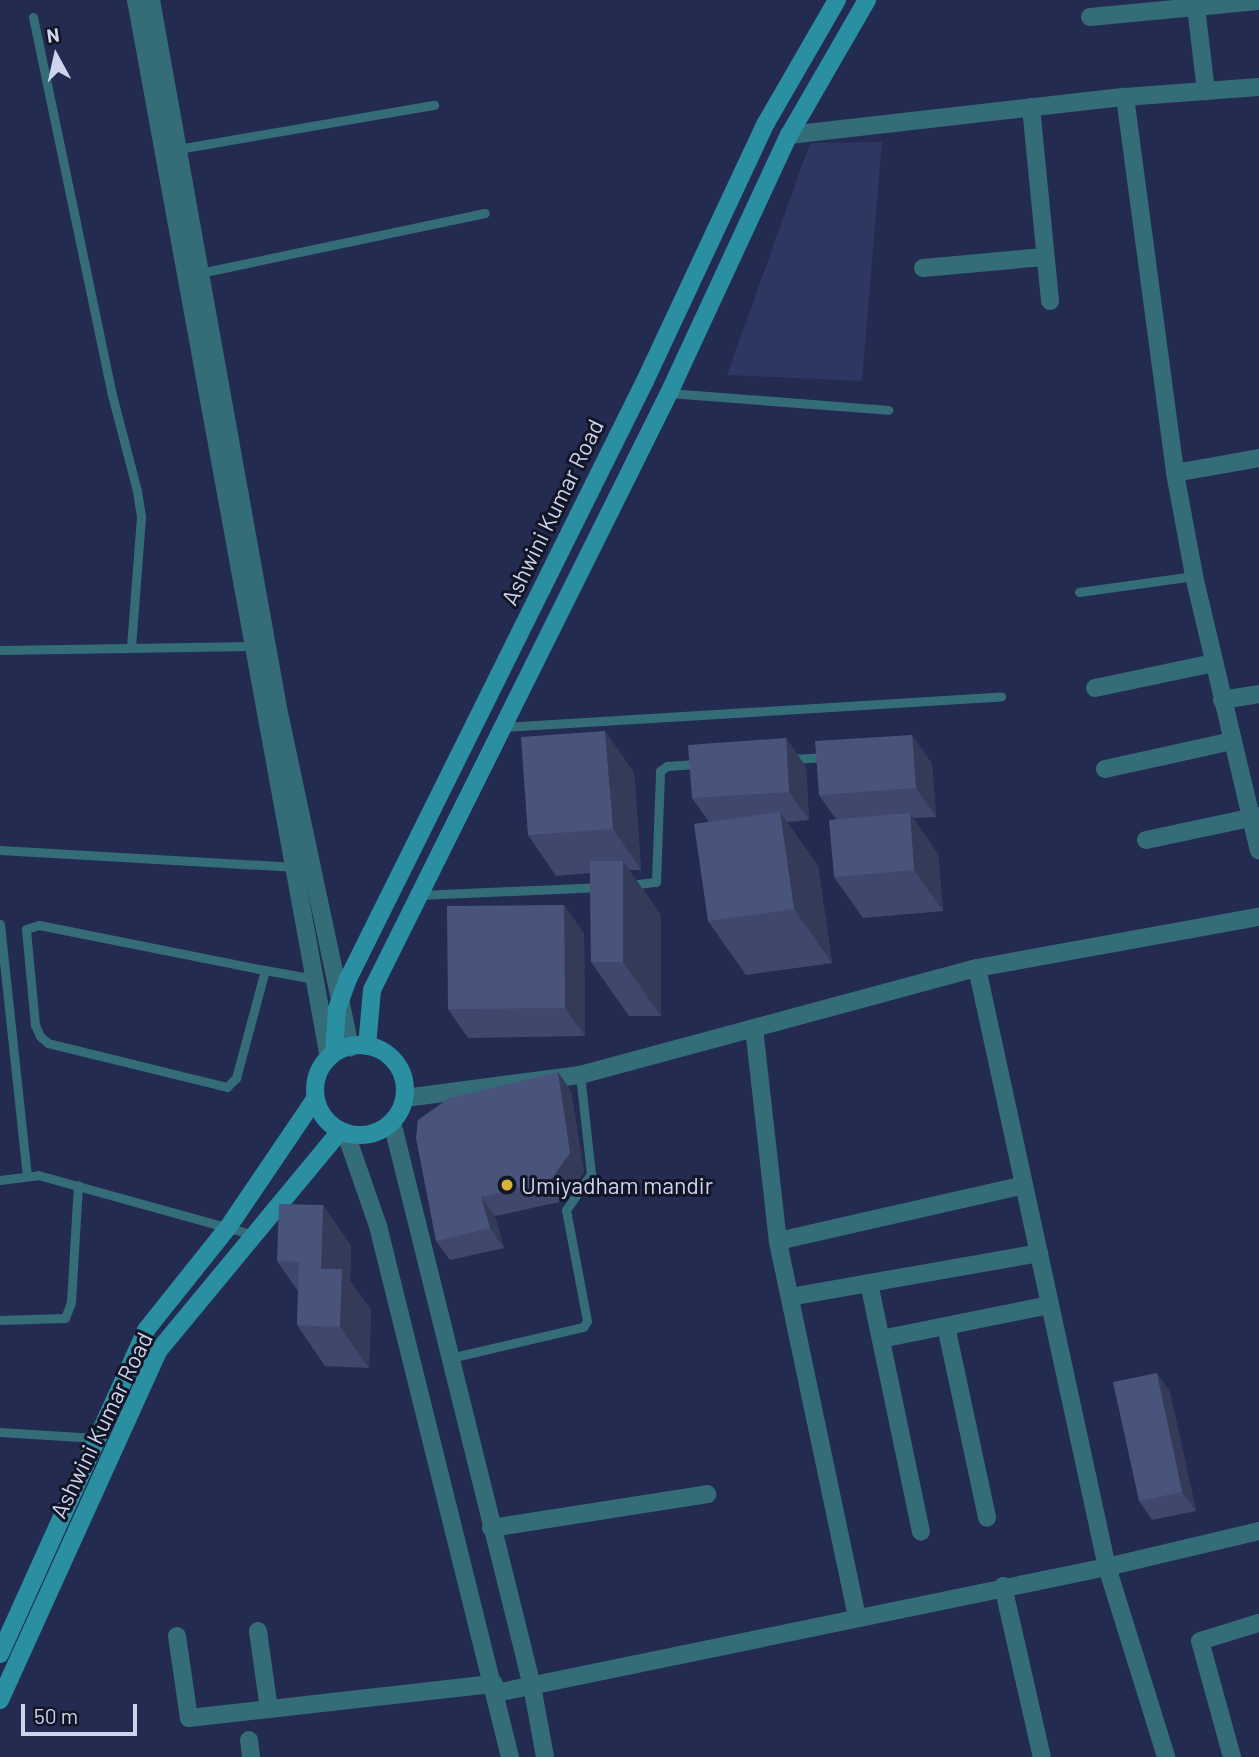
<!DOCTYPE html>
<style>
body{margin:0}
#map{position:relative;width:1259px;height:1757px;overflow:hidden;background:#232b51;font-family:Barlow,sans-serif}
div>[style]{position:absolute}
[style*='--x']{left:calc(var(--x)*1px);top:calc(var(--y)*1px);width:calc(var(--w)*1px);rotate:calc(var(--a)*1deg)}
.built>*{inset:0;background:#2d3761}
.service>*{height:9px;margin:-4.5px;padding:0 4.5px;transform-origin:4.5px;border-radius:4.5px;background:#346d78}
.minor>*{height:18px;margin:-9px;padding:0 9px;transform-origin:9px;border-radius:9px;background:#346d78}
.tertiary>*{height:18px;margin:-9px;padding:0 9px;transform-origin:9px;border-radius:9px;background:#346d78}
.secondary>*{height:18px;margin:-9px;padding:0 9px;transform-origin:9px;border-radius:9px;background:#298fa1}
.secondary>.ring{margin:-9px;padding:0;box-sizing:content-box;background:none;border:18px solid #298fa1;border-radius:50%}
.wall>*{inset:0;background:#3f486c}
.shaded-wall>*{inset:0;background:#333b58}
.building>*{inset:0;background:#49547d}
.dots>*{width:19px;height:19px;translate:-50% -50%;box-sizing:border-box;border:4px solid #111526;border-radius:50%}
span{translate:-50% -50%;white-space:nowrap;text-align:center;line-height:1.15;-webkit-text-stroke:6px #111526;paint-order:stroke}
.street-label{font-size:23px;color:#cdd4ec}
.poi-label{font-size:23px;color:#cdd4ec}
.left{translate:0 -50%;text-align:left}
.north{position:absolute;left:21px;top:21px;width:70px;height:70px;-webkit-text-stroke:5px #111526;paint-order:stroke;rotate:352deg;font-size:19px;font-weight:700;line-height:28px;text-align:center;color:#cdd4ec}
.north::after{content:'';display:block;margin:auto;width:24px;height:32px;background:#cdd4ec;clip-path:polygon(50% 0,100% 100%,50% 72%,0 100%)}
.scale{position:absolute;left:21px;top:1704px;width:116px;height:32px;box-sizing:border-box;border:4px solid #cdd4ec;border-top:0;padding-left:9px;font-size:21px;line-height:24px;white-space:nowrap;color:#cdd4ec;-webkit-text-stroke:5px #111526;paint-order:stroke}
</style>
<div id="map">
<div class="built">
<div style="clip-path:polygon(882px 142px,862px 381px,727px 375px,810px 143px)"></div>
</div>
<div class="service">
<div style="--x:33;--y:17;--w:382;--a:78.2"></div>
<div style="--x:111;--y:391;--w:103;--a:75.4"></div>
<div style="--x:137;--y:491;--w:26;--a:81"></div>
<div style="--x:141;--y:517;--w:131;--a:94.4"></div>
<div style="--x:178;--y:149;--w:260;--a:-9.8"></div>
<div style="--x:200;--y:273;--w:291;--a:-11.9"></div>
<div style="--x:669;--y:393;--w:220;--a:4.4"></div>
<div style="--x:1079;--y:592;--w:116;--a:-7.9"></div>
<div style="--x:0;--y:650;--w:254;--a:-0.9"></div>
<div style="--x:504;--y:727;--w:498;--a:-3.5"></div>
<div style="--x:790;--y:759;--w:38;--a:-3"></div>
<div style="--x:0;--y:850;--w:293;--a:3.3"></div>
<div style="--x:630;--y:885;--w:26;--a:-7"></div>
<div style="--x:656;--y:882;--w:111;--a:-87.9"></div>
<div style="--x:660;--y:771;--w:9;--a:-36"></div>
<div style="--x:667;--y:766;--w:32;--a:-4"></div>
<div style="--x:419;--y:895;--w:183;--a:-2.5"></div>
<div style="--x:0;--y:924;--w:253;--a:83.9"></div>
<div style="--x:265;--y:970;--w:112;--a:105"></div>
<div style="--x:236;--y:1078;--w:13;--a:135"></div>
<div style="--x:227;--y:1087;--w:8;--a:-166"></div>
<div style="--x:219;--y:1085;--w:176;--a:-166.2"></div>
<div style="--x:48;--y:1043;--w:11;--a:-139"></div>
<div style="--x:40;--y:1036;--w:12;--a:-114"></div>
<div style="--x:35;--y:1025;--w:96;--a:-95.4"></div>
<div style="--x:26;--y:929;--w:14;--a:-17"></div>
<div style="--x:39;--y:925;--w:230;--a:11.3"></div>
<div style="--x:265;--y:970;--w:50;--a:10.4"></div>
<div style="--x:0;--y:1180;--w:38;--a:-7"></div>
<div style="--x:38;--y:1175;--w:224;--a:15.5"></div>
<div style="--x:0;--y:1320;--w:65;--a:-1.8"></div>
<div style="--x:65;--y:1318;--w:17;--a:-69"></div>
<div style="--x:71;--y:1302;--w:117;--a:-86.6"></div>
<div style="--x:450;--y:1358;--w:137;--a:-13.1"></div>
<div style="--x:583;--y:1327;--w:7;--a:-56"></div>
<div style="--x:587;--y:1321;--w:113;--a:-100.7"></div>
<div style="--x:566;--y:1210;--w:44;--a:-55.2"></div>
<div style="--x:591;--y:1174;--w:100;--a:-96.3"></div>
<div style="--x:0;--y:1432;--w:96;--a:3.6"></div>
</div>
<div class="minor">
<div style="--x:136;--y:0;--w:1075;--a:79.66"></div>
<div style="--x:151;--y:0;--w:719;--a:79.83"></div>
<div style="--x:278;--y:708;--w:347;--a:78"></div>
<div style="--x:1196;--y:7;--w:85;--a:83.2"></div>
<div style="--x:1090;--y:17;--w:170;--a:-5.4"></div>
<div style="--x:1125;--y:97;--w:379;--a:82.4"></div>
<div style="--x:1175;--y:473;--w:105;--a:79.5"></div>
<div style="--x:1194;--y:576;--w:282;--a:76.7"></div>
<div style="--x:1031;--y:107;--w:195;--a:84.4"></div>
<div style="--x:789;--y:135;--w:338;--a:-6.5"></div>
<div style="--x:1125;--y:97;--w:134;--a:-4.3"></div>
<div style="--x:923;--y:268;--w:121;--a:-5.2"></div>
<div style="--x:1175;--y:473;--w:85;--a:-10.1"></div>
<div style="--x:1095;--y:688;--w:122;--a:-11.9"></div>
<div style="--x:1222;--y:700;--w:37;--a:-9"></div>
<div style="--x:1105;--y:769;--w:130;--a:-12.4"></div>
<div style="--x:1146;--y:840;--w:116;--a:-12"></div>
<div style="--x:977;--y:968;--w:613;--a:77.76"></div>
<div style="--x:1107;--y:1567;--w:199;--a:72.7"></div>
<div style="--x:754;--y:1028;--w:214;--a:83.6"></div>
<div style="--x:405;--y:1098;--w:177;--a:-7.5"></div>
<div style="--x:580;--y:1075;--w:411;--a:-15.1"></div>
<div style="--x:977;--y:968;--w:287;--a:-10.3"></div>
<div style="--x:869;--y:1283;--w:254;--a:78.2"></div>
<div style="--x:790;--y:1297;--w:253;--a:-10"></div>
<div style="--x:946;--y:1326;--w:196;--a:77.9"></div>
<div style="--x:881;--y:1339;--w:172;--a:-11.4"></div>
<div style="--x:491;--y:1528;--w:219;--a:-8.9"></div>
<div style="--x:1003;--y:1586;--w:175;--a:77.2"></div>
<div style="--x:857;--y:1617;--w:384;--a:-101.9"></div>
<div style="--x:778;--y:1241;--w:252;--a:-12.8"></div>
<div style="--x:258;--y:1631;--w:79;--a:82"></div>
<div style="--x:177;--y:1636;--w:83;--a:81.7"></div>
<div style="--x:189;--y:1718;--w:307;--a:-6.4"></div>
<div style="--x:496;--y:1693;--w:624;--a:-11.65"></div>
<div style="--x:1107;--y:1567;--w:156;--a:-13.3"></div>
<div style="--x:249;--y:1740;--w:17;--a:83"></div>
<div style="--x:1232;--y:1757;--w:120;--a:-105.4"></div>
<div style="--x:1200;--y:1641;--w:62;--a:-17"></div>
</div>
<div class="tertiary">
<div style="--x:392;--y:1122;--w:581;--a:76.06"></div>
<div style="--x:532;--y:1686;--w:72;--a:79.6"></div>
<div style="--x:346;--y:1134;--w:97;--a:70.8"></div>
<div style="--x:378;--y:1226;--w:547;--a:76.04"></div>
</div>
<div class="secondary">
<div class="ring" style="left:315px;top:1045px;width:72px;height:72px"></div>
<div style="--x:367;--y:1046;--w:56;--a:-84.9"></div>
<div style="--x:372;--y:990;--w:667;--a:-63.55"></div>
<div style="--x:669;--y:393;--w:285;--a:-65.1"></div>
<div style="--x:789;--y:135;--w:156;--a:-60"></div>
<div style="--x:334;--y:1053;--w:44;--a:-86.1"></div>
<div style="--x:337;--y:1009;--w:30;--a:-70"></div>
<div style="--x:347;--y:981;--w:670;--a:-63.59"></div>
<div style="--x:645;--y:381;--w:285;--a:-64.9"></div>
<div style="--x:766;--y:123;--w:142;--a:-60"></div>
<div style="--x:0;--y:1654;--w:355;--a:-65.7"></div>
<div style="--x:146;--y:1330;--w:133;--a:-51.4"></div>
<div style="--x:229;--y:1226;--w:153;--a:-55.9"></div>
<div style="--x:0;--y:1700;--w:384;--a:-65.6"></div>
<div style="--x:159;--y:1350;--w:284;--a:-50.4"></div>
</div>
<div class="wall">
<div style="clip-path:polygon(912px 735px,932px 764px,936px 817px,913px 818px,938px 854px,943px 911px,863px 918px,834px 877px,836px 819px,819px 795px)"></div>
<div style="clip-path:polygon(786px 738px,806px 767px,809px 820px,787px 822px,818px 866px,832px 963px,746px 975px,708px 921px,709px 822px,692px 798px)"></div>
<div style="clip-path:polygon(634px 772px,641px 870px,629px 870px,661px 915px,661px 1016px,629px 1016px,591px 962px,590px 873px,556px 876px,528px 835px)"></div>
<div style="clip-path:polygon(564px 905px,584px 934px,585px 1036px,468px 1038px,448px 1009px)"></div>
<div style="clip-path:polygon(558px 1072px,571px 1091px,584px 1172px,564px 1201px,495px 1216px,504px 1248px,450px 1260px,436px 1241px)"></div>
<div style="clip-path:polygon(323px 1205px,351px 1246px,350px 1281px,371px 1310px,369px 1368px,325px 1366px,297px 1325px,298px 1291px,277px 1261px)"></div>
<div style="clip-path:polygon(1170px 1392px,1196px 1511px,1152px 1520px,1139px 1501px)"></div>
</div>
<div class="shaded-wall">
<div style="clip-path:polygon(605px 731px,634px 772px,641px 870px,613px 829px)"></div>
<div style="clip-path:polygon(912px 735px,932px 764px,936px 817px,916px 788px)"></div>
<div style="clip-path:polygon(786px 738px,806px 767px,809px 820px,789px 792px)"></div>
<div style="clip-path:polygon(780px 812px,818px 866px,832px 963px,794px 909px)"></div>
<div style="clip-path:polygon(910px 813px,938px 854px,943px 911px,914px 870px)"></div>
<div style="clip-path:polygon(623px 861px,661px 915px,661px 1016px,623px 962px)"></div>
<div style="clip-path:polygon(564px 905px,584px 934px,585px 1036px,565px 1008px)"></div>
<div style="clip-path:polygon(558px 1072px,571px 1091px,584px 1172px,564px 1201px,550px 1181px)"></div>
<div style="clip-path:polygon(481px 1197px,495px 1216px,504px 1248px,490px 1228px)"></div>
<div style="clip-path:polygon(323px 1205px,351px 1246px,350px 1281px,371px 1310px,369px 1368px,340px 1327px,321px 1269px)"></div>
<div style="clip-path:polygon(1157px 1373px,1170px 1392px,1196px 1511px,1182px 1492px)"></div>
</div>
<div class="building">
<div style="clip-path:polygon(605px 731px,613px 829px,528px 835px,521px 737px)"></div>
<div style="clip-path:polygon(912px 735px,916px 788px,819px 795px,815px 741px)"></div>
<div style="clip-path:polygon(786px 738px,789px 792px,692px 798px,688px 745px)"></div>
<div style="clip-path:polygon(780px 812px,794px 909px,708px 921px,694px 824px)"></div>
<div style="clip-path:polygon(910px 813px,914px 870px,834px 877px,829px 820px)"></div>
<div style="clip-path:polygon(590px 861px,623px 861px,623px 962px,591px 962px)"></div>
<div style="clip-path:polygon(564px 905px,565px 1008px,448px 1009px,447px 906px)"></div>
<div style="clip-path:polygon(558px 1072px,570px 1153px,550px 1181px,481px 1197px,490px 1228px,436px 1241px,416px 1138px,418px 1120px,449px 1098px)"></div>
<div style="clip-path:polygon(279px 1204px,323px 1205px,321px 1269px,342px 1269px,340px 1327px,297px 1325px,299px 1262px,277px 1261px)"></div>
<div style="clip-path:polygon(1157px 1373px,1182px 1492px,1139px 1501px,1113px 1382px)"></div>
</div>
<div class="dots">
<div style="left:507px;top:1185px;background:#d8b434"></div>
</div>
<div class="street-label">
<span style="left:552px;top:512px;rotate:-64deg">Ashwini Kumar Road</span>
<span style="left:101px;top:1425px;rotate:-64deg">Ashwini Kumar Road</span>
</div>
<div class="poi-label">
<span class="left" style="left:521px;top:1185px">Umiyadham mandir</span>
</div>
<div class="north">N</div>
<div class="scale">50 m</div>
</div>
